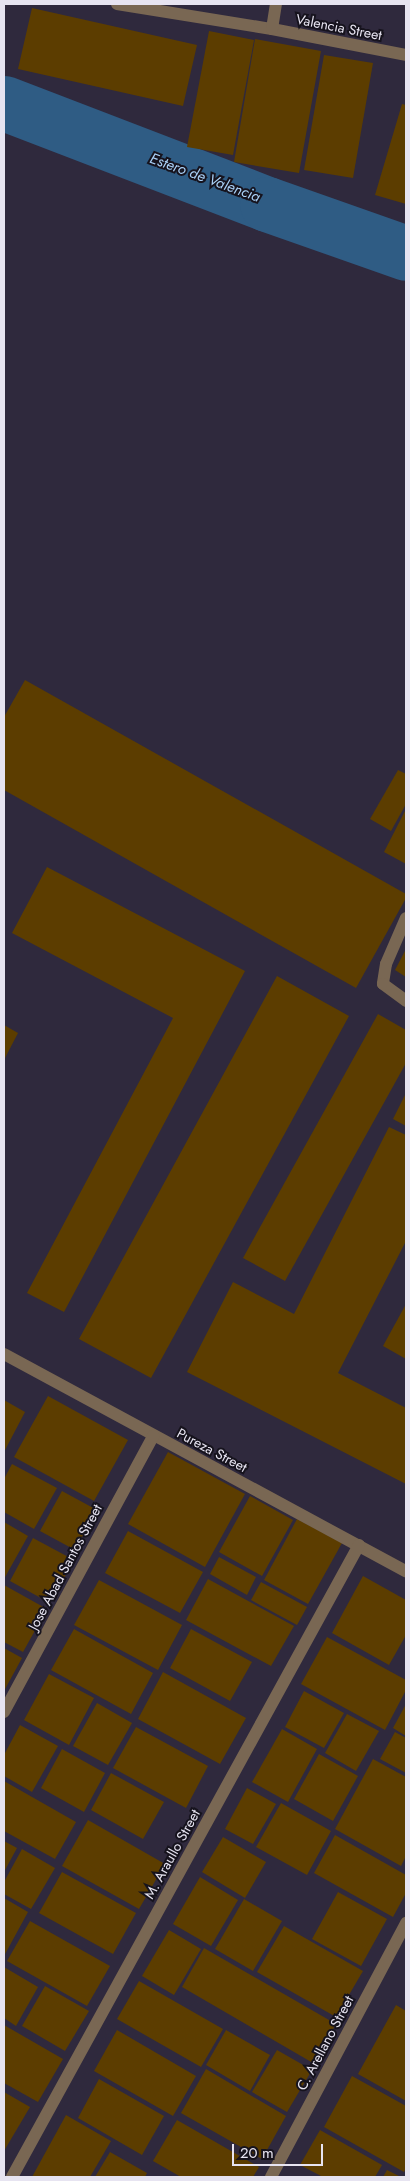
<!DOCTYPE html>
<style>
body{margin:0}
#map{position:relative;width:410px;height:2181px;overflow:hidden;background:#2f293d;font-family:Jost,sans-serif}
div>[style]{position:absolute}
[style*='--x']{left:calc(var(--x)*1px);top:calc(var(--y)*1px);width:calc(var(--w)*1px);rotate:calc(var(--a)*1deg)}
.river>*{height:55px;margin:-27.5px;padding:0 27.5px;transform-origin:27.5px;border-radius:27.5px;background:#2f5c84}
.building>*{inset:0;background:#5c3d00}
.minor>*{height:12px;margin:-6px;padding:0 6px;transform-origin:6px;border-radius:6px;background:#796753}
span{translate:-50% -50%;white-space:nowrap;text-align:center;line-height:1.15;-webkit-text-stroke:4px #16131d;paint-order:stroke}
.street-label{font-size:14px;color:#e7e4f1}
.water-label{font-size:15px;color:#a9d0f6;font-style:italic}
.frame{position:absolute;inset:0;border:5px solid #e7e4f1;pointer-events:none}
.scale{position:absolute;left:232px;top:2144px;width:91px;height:22px;box-sizing:border-box;border:2px solid #e7e4f1;border-top:0;padding-left:6px;font-size:15px;line-height:18px;white-space:nowrap;color:#e7e4f1;-webkit-text-stroke:4px #16131d;paint-order:stroke}
</style>
<div id="map">
<div class="river">
<div style="--x:4;--y:103;--w:282;--a:21"></div>
<div style="--x:267;--y:204;--w:147;--a:19.4"></div>
</div>
<div class="building">
<div style="clip-path:polygon(32px 8px,197px 45px,183px 106px,18px 69px)"></div>
<div style="clip-path:polygon(209px 31px,254px 40px,233px 155px,187px 147px)"></div>
<div style="clip-path:polygon(255px 39px,321px 51px,299px 173px,234px 162px)"></div>
<div style="clip-path:polygon(324px 55px,373px 63px,353px 178px,304px 170px)"></div>
<div style="clip-path:polygon(402px 104px,406px 105px,406px 204px,375px 195px)"></div>
<div style="clip-path:polygon(25px 680px,406px 894px,406px 898px,356px 988px,4px 790px,4px 717px)"></div>
<div style="clip-path:polygon(398px 770px,406px 774px,406px 804px,391px 831px,370px 819px)"></div>
<div style="clip-path:polygon(406px 809px,406px 864px,384px 852px)"></div>
<div style="clip-path:polygon(47px 867px,245px 971px,64px 1312px,27px 1293px,173px 1018px,12px 933px)"></div>
<div style="clip-path:polygon(406px 949px,406px 977px,395px 970px)"></div>
<div style="clip-path:polygon(277px 976px,349px 1016px,151px 1378px,79px 1339px)"></div>
<div style="clip-path:polygon(378px 1014px,406px 1030px,406px 1063px,285px 1281px,243px 1258px)"></div>
<div style="clip-path:polygon(4px 1025px,18px 1033px,4px 1060px)"></div>
<div style="clip-path:polygon(406px 1093px,406px 1126px,393px 1119px)"></div>
<div style="clip-path:polygon(389px 1127px,406px 1135px,406px 1241px,338px 1373px,406px 1408px,406px 1484px,187px 1372px,233px 1282px,294px 1314px)"></div>
<div style="clip-path:polygon(406px 1304px,406px 1359px,383px 1346px)"></div>
<div style="clip-path:polygon(48px 1396px,128px 1440px,94px 1501px,14px 1457px)"></div>
<div style="clip-path:polygon(4px 1400px,25px 1412px,4px 1452px)"></div>
<div style="clip-path:polygon(168px 1452px,245px 1494px,205px 1567px,128px 1524px)"></div>
<div style="clip-path:polygon(12px 1464px,57px 1488px,34px 1529px,4px 1512px,4px 1479px)"></div>
<div style="clip-path:polygon(62px 1491px,97px 1510px,75px 1550px,40px 1531px)"></div>
<div style="clip-path:polygon(250px 1496px,293px 1520px,262px 1576px,219px 1552px)"></div>
<div style="clip-path:polygon(297px 1519px,342px 1543px,308px 1604px,264px 1580px)"></div>
<div style="clip-path:polygon(4px 1522px,28px 1536px,4px 1579px)"></div>
<div style="clip-path:polygon(128px 1531px,203px 1572px,180px 1613px,105px 1573px)"></div>
<div style="clip-path:polygon(33px 1538px,74px 1560px,50px 1603px,10px 1581px)"></div>
<div style="clip-path:polygon(219px 1557px,256px 1577px,247px 1595px,210px 1574px)"></div>
<div style="clip-path:polygon(363px 1576px,406px 1600px,406px 1635px,389px 1665px,332px 1633px)"></div>
<div style="clip-path:polygon(208px 1579px,294px 1626px,271px 1666px,186px 1620px)"></div>
<div style="clip-path:polygon(99px 1580px,182px 1625px,158px 1670px,74px 1625px)"></div>
<div style="clip-path:polygon(261px 1582px,307px 1607px,297px 1625px,251px 1600px)"></div>
<div style="clip-path:polygon(4px 1585px,47px 1609px,23px 1652px,4px 1642px)"></div>
<div style="clip-path:polygon(74px 1629px,153px 1673px,131px 1714px,51px 1670px)"></div>
<div style="clip-path:polygon(191px 1629px,252px 1662px,230px 1701px,170px 1668px)"></div>
<div style="clip-path:polygon(327px 1637px,406px 1680px,406px 1690px,385px 1730px,301px 1684px)"></div>
<div style="clip-path:polygon(4px 1648px,22px 1658px,4px 1691px)"></div>
<div style="clip-path:polygon(163px 1672px,246px 1718px,220px 1764px,138px 1719px)"></div>
<div style="clip-path:polygon(49px 1674px,94px 1698px,69px 1745px,24px 1720px)"></div>
<div style="clip-path:polygon(304px 1691px,344px 1713px,324px 1748px,285px 1727px)"></div>
<div style="clip-path:polygon(97px 1703px,132px 1723px,108px 1765px,73px 1746px)"></div>
<div style="clip-path:polygon(406px 1704px,406px 1736px,393px 1728px)"></div>
<div style="clip-path:polygon(347px 1714px,379px 1731px,356px 1771px,325px 1753px)"></div>
<div style="clip-path:polygon(20px 1725px,58px 1746px,32px 1792px,4px 1776px,4px 1755px)"></div>
<div style="clip-path:polygon(136px 1727px,208px 1766px,186px 1808px,113px 1768px)"></div>
<div style="clip-path:polygon(282px 1729px,317px 1749px,288px 1802px,252px 1782px)"></div>
<div style="clip-path:polygon(395px 1732px,406px 1738px,406px 1773px,380px 1759px)"></div>
<div style="clip-path:polygon(62px 1749px,105px 1773px,84px 1812px,41px 1788px)"></div>
<div style="clip-path:polygon(319px 1754px,358px 1776px,333px 1821px,294px 1799px)"></div>
<div style="clip-path:polygon(373px 1759px,406px 1777px,406px 1856px,401px 1866px,335px 1829px)"></div>
<div style="clip-path:polygon(111px 1773px,164px 1802px,143px 1839px,91px 1810px)"></div>
<div style="clip-path:polygon(4px 1781px,76px 1822px,55px 1859px,4px 1831px)"></div>
<div style="clip-path:polygon(247px 1788px,276px 1804px,253px 1844px,225px 1829px)"></div>
<div style="clip-path:polygon(281px 1803px,331px 1831px,307px 1875px,256px 1847px)"></div>
<div style="clip-path:polygon(88px 1820px,165px 1864px,139px 1909px,62px 1866px)"></div>
<div style="clip-path:polygon(335px 1835px,406px 1875px,406px 1893px,393px 1917px,314px 1873px)"></div>
<div style="clip-path:polygon(223px 1837px,266px 1862px,245px 1898px,202px 1872px)"></div>
<div style="clip-path:polygon(4px 1841px,17px 1848px,4px 1872px)"></div>
<div style="clip-path:polygon(22px 1849px,55px 1868px,31px 1909px,4px 1894px,4px 1882px)"></div>
<div style="clip-path:polygon(62px 1872px,136px 1913px,113px 1954px,39px 1913px)"></div>
<div style="clip-path:polygon(200px 1877px,238px 1900px,211px 1946px,173px 1924px)"></div>
<div style="clip-path:polygon(338px 1892px,387px 1919px,361px 1966px,312px 1939px)"></div>
<div style="clip-path:polygon(4px 1898px,28px 1912px,4px 1956px)"></div>
<div style="clip-path:polygon(244px 1899px,282px 1921px,253px 1971px,215px 1949px)"></div>
<div style="clip-path:polygon(30px 1921px,110px 1966px,87px 2006px,7px 1961px)"></div>
<div style="clip-path:polygon(284px 1926px,363px 1971px,336px 2017px,257px 1972px)"></div>
<div style="clip-path:polygon(169px 1930px,201px 1949px,174px 1995px,142px 1976px)"></div>
<div style="clip-path:polygon(204px 1948px,336px 2024px,313px 2063px,182px 1987px)"></div>
<div style="clip-path:polygon(4px 1967px,38px 1987px,16px 2026px,4px 2018px)"></div>
<div style="clip-path:polygon(139px 1981px,223px 2029px,201px 2067px,117px 2019px)"></div>
<div style="clip-path:polygon(45px 1986px,89px 2011px,65px 2051px,22px 2026px)"></div>
<div style="clip-path:polygon(396px 2005px,406px 2011px,406px 2101px,358px 2074px)"></div>
<div style="clip-path:polygon(4px 2025px,63px 2059px,38px 2102px,4px 2083px)"></div>
<div style="clip-path:polygon(117px 2030px,196px 2076px,173px 2116px,94px 2071px)"></div>
<div style="clip-path:polygon(226px 2030px,270px 2055px,250px 2091px,206px 2065px)"></div>
<div style="clip-path:polygon(277px 2050px,312px 2070px,287px 2112px,252px 2092px)"></div>
<div style="clip-path:polygon(206px 2069px,286px 2116px,262px 2159px,181px 2113px)"></div>
<div style="clip-path:polygon(352px 2076px,406px 2106px,406px 2168px,404px 2172px,324px 2127px)"></div>
<div style="clip-path:polygon(99px 2079px,164px 2116px,142px 2155px,78px 2118px)"></div>
<div style="clip-path:polygon(4px 2092px,30px 2107px,4px 2151px)"></div>
<div style="clip-path:polygon(66px 2115px,111px 2141px,90px 2177px,32px 2177px)"></div>
<div style="clip-path:polygon(177px 2120px,259px 2167px,253px 2177px,181px 2177px,153px 2161px)"></div>
<div style="clip-path:polygon(320px 2130px,382px 2165px,375px 2177px,323px 2177px,300px 2165px)"></div>
<div style="clip-path:polygon(110px 2152px,147px 2173px,145px 2177px,95px 2177px)"></div>
<div style="clip-path:polygon(387px 2170px,401px 2177px,383px 2177px)"></div>
</div>
<div class="minor">
<div style="--x:117;--y:4;--w:157;--a:9.2"></div>
<div style="--x:272;--y:29;--w:136;--a:11"></div>
<div style="--x:272;--y:29;--w:25;--a:-81"></div>
<div style="--x:406;--y:918;--w:50;--a:113.5"></div>
<div style="--x:386;--y:964;--w:20;--a:99"></div>
<div style="--x:383;--y:984;--w:29;--a:36"></div>
<div style="--x:4;--y:1354;--w:457;--a:28.4"></div>
<div style="--x:4;--y:1712;--w:314;--a:-61.6"></div>
<div style="--x:12;--y:2177;--w:721;--a:-61.23"></div>
<div style="--x:271;--y:2177;--w:288;--a:-62"></div>
</div>
<div class="street-label">
<span style="left:339px;top:27px;rotate:11deg">Valencia Street</span>
<span style="left:212px;top:1450px;rotate:28deg">Pureza Street</span>
<span style="left:65px;top:1567px;rotate:-62deg">Jose Abad Santos Street</span>
<span style="left:172px;top:1854px;rotate:-61deg">M. Araullo Street</span>
<span style="left:325px;top:2043px;rotate:-62deg">C. Arellano Street</span>
</div>
<div class="water-label">
<span style="left:205px;top:178px;rotate:20deg">Estero de Valencia</span>
</div>
<div class="frame"></div>
<div class="scale">20 m</div>
</div>
